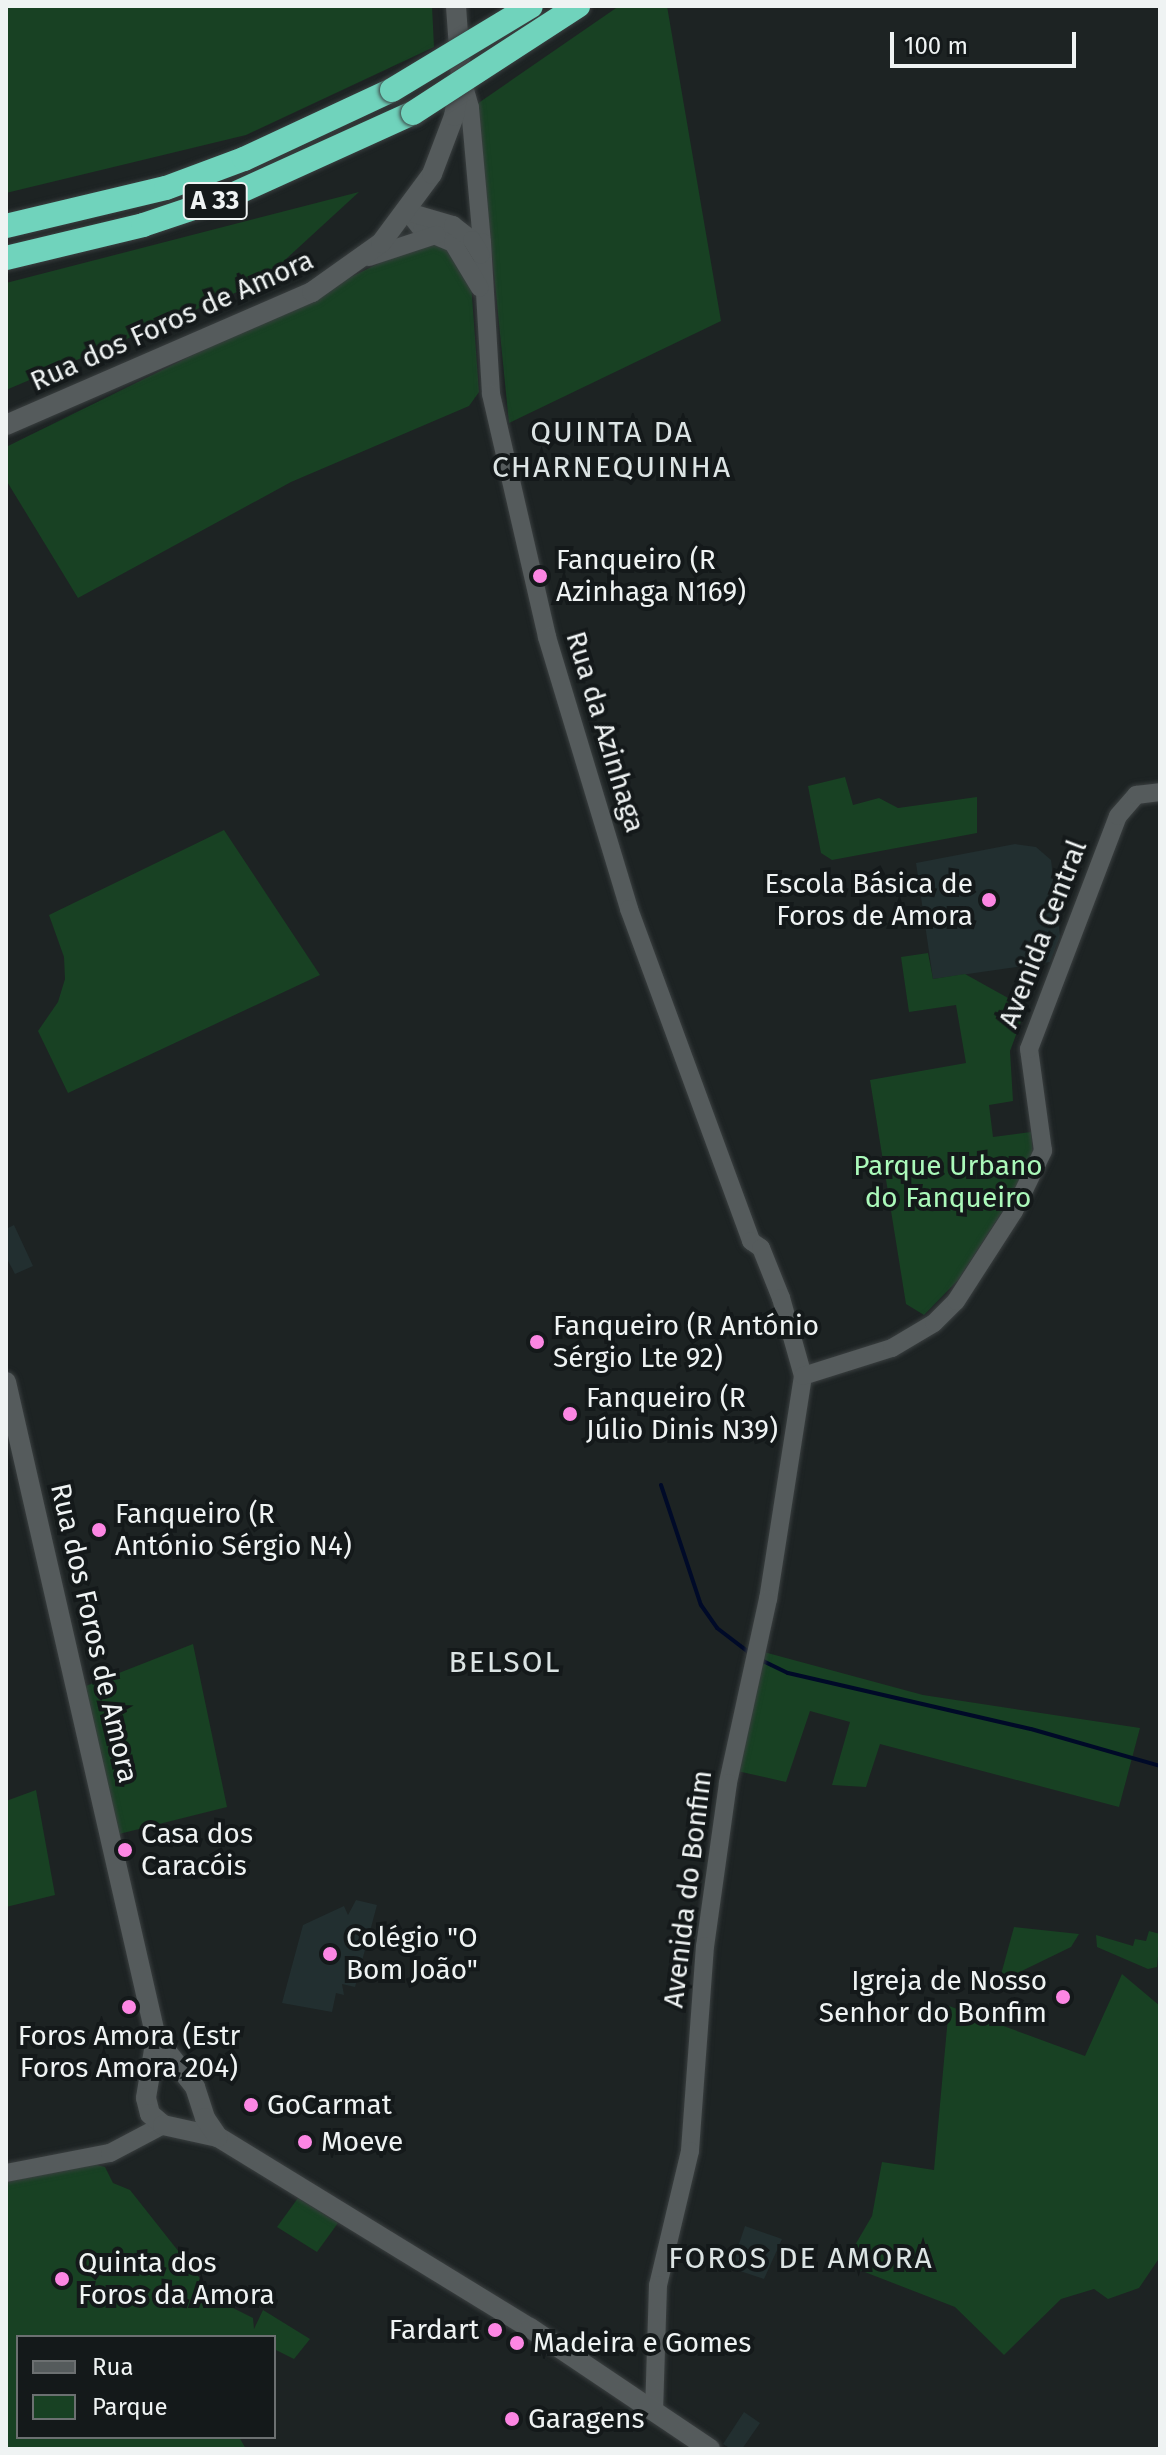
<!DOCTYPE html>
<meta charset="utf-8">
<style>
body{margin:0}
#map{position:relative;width:1166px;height:2455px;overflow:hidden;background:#1d2323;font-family:"Fira Sans",sans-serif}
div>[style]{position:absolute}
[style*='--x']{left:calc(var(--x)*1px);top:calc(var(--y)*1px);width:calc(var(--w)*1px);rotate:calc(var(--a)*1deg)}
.built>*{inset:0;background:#222f30}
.green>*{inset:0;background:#184123}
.stream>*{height:4px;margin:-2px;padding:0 2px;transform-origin:2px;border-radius:2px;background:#000a28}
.roads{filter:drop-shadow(0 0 2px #3a3f40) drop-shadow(0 0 2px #3a3f40)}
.tertiary>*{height:18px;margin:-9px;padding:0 9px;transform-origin:9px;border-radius:9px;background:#555b5c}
.secondary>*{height:20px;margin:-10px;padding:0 10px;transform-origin:10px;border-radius:10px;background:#555b5c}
.motorway>*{height:24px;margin:-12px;padding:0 12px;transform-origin:12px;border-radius:12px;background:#70d3bc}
.bridges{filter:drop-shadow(0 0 2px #3a3f40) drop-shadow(0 0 2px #3a3f40)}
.motorway-bridge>*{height:24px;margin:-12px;padding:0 12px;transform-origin:12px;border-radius:12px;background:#70d3bc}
.dots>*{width:22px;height:22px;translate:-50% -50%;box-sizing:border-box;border:4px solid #14191a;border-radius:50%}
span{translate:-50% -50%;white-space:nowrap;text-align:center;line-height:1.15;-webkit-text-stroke:8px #14191a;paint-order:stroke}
.shield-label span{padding:2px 6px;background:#14191a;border:2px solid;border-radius:6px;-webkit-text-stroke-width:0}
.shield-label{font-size:26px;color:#eff3f3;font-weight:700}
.street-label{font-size:28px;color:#eff3f3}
.poi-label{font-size:28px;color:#eff3f3}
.left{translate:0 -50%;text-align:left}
.right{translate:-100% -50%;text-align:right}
.park-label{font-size:28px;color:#abf9ba}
.neighbourhood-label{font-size:30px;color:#dce4e4;letter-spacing:2px}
.frame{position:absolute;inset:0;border:8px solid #eff3f3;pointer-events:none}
.legend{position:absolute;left:16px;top:2335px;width:260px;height:104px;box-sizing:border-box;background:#14191a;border:2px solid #6c7071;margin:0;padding:10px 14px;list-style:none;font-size:24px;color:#eff3f3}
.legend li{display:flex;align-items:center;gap:16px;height:40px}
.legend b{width:40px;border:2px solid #6c7071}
.scale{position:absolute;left:890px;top:32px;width:186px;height:36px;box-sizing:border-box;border:4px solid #eff3f3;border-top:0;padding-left:10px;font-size:24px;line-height:28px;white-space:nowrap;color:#eff3f3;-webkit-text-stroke:6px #14191a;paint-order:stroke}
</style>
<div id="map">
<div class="built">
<div style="clip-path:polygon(1015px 844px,1036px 847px,1051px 860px,1060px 936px,1050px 962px,933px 979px,916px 863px)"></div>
<div style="clip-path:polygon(14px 1225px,33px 1266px,15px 1274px,6px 1257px,6px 1229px)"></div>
<div style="clip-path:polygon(356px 1900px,377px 1905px,355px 1987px,342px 1984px,344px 1995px,336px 1993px,332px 2012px,282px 2003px,303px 1925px,344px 1906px,348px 1915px)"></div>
<div style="clip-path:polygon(745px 2226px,782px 2239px,764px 2279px,731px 2268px)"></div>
<div style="clip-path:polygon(744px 2412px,760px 2423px,742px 2449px,731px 2449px,723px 2444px)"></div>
</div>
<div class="green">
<div style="clip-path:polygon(6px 6px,432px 6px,434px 47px,246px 135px,6px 193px)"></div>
<div style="clip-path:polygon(619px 6px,667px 6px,721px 321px,509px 423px,477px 104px)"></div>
<div style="clip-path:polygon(359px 192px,261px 282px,6px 390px,6px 283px)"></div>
<div style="clip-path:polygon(418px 244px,448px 245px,471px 283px,479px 392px,469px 406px,291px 482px,78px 598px,6px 480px,6px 447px)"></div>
<div style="clip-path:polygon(845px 777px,853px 805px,879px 798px,898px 808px,977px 797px,977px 833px,832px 860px,821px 853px,808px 786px)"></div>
<div style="clip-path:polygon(224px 830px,320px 975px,68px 1093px,38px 1031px,58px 1002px,65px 979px,64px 957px,49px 915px)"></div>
<div style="clip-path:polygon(928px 953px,933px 979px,965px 974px,1026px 1008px,1010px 1051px,1013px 1101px,989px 1105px,993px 1137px,1031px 1132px,1033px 1154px,1022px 1181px,958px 1280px,924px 1315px,906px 1304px,870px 1080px,966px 1063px,956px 1005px,909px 1012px,901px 957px)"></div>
<div style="clip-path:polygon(193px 1644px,227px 1807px,111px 1836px,78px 1689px)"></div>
<div style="clip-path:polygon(756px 1650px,923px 1695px,1140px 1728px,1119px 1807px,880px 1744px,866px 1787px,832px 1785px,850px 1722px,810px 1711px,786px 1782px,737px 1771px)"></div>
<div style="clip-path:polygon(36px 1790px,55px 1895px,6px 1907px,6px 1801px)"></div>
<div style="clip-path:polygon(1014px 1927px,1079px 1934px,1071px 1947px,999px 1982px)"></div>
<div style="clip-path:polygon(1149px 1931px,1160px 1934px,1157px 1967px,1148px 1969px,1097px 1947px,1096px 1935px,1133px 1946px,1135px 1939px,1146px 1941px)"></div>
<div style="clip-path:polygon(1122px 1974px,1160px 2006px,1160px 2257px,1139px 2288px,1108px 2299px,1094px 2289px,1061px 2299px,1004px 2355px,955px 2307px,844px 2264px,872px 2216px,882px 2162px,934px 2170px,949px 2006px,1085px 2056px)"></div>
<div style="clip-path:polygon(93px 2164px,105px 2167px,113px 2183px,130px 2190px,217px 2300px,253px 2318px,254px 2329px,263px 2310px,310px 2339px,294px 2359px,274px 2349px,274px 2337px,18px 2337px,18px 2437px,239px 2437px,246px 2449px,6px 2449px,6px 2182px)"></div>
<div style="clip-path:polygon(298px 2198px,338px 2223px,317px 2252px,277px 2227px)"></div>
</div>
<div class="stream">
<div style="--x:661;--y:1485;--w:126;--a:71.6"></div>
<div style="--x:701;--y:1605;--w:28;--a:55"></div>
<div style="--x:717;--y:1628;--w:43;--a:37.4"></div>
<div style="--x:759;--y:1659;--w:32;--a:26"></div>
<div style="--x:788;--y:1673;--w:249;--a:13"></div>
<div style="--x:1031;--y:1729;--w:134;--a:16"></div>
</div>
<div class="roads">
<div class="tertiary">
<div style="--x:461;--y:76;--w:33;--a:74"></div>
<div style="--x:470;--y:108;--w:135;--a:84.9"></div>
<div style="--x:482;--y:242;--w:152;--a:86.6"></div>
<div style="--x:491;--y:394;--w:249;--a:77"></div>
<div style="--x:547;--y:637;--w:284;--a:73.2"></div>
<div style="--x:629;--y:909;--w:354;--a:69.8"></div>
<div style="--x:751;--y:1241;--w:12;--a:35"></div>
<div style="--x:761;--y:1248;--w:54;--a:68.2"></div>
<div style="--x:781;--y:1298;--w:81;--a:74.2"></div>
<div style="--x:803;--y:1376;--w:226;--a:98.9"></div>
<div style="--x:768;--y:1599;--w:188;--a:102.3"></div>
<div style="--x:728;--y:1783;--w:165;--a:98"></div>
<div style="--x:705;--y:1946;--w:206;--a:94.2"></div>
<div style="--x:690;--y:2151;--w:138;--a:103.4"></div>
<div style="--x:658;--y:2285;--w:126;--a:91.8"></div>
<div style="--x:408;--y:212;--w:23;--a:52"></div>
<div style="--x:422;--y:230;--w:34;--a:23"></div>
<div style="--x:453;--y:243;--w:52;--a:59"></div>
<div style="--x:408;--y:212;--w:47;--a:16.1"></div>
<div style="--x:453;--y:225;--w:24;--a:38"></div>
<div style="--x:472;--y:240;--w:17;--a:59"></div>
<div style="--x:369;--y:257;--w:71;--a:-18.2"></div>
<div style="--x:803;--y:1376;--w:93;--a:-17.5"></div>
<div style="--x:892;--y:1348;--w:49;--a:-30.8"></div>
<div style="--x:934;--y:1323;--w:31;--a:-45"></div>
<div style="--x:956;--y:1301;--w:107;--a:-57.2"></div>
<div style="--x:1014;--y:1211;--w:67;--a:-64.2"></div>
<div style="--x:1043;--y:1151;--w:103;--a:-97.8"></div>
<div style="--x:1029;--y:1049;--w:249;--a:-69.1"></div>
<div style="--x:1118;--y:816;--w:28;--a:-49"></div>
<div style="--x:1136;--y:795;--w:24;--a:-7"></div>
<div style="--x:6;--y:2173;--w:106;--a:-10.9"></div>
<div style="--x:110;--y:2153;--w:60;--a:-27.8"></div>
</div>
<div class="secondary">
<div style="--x:6;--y:425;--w:334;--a:-23.5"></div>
<div style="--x:312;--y:292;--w:85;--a:-35.4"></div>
<div style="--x:381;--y:243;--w:86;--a:-53.5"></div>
<div style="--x:432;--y:174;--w:62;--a:-69.2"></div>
<div style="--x:454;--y:116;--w:41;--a:-80.1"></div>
<div style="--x:461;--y:76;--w:70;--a:-94.1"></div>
<div style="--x:6;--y:1382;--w:673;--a:77.12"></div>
<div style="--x:156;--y:2038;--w:61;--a:99.5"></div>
<div style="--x:146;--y:2098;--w:16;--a:76"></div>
<div style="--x:150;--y:2114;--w:17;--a:40"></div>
<div style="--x:163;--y:2125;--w:56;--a:12.3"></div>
<div style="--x:218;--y:2137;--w:366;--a:31.5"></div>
<div style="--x:530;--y:2328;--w:217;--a:33.9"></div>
<div style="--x:156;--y:2038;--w:63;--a:51.5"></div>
<div style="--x:195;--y:2087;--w:33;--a:72"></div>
<div style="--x:205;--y:2118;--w:23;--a:56"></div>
</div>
<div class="motorway">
<div style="--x:6;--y:226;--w:164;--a:-13.4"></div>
<div style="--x:166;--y:188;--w:83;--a:-20.4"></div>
<div style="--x:244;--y:159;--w:163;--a:-25"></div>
<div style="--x:6;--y:258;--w:141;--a:-13.5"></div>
<div style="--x:143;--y:225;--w:94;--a:-18.6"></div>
<div style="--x:232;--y:195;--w:199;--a:-24.4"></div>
</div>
</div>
<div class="bridges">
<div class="motorway-bridge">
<div style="--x:392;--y:90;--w:162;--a:-31.1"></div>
<div style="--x:413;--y:113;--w:197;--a:-33"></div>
</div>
</div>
<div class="dots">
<div style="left:540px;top:576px;background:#fc86e3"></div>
<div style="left:989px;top:900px;background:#fc86e3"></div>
<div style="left:537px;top:1342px;background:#fc86e3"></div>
<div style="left:570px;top:1414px;background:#fc86e3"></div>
<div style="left:99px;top:1530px;background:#fc86e3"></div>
<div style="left:125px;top:1850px;background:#fc86e3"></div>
<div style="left:330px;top:1954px;background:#fc86e3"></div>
<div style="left:1063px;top:1997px;background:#fc86e3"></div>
<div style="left:129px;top:2007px;background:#fc86e3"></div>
<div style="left:251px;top:2105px;background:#fc86e3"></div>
<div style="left:305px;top:2142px;background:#fc86e3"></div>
<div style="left:62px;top:2279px;background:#fc86e3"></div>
<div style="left:495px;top:2330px;background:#fc86e3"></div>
<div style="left:517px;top:2343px;background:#fc86e3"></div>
<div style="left:512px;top:2419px;background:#fc86e3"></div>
</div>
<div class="shield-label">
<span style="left:215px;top:201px">A 33</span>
</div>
<div class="street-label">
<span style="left:172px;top:321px;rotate:-24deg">Rua dos Foros de Amora</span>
<span style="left:605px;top:732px;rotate:73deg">Rua da Azinhaga</span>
<span style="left:1043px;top:934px;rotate:-69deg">Avenida Central</span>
<span style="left:94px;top:1633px;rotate:77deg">Rua dos Foros de Amora</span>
<span style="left:688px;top:1889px;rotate:-83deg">Avenida do Bonfim</span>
</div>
<div class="poi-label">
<span class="left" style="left:556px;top:576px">Fanqueiro (R<br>Azinhaga N169)</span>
<span class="right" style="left:973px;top:900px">Escola Básica de<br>Foros de Amora</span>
<span class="left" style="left:553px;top:1342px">Fanqueiro (R António<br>Sérgio Lte 92)</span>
<span class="left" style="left:586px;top:1414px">Fanqueiro (R<br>Júlio Dinis N39)</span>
<span class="left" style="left:115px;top:1530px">Fanqueiro (R<br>António Sérgio N4)</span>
<span class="left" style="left:141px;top:1850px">Casa dos<br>Caracóis</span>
<span class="left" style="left:346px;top:1954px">Colégio "O<br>Bom João"</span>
<span class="right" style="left:1047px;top:1997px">Igreja de Nosso<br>Senhor do Bonfim</span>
<span style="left:129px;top:2052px">Foros Amora (Estr<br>Foros Amora 204)</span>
<span class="left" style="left:267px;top:2105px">GoCarmat</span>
<span class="left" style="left:321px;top:2142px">Moeve</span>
<span class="left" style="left:78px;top:2279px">Quinta dos<br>Foros da Amora</span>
<span class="right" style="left:479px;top:2330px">Fardart</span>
<span class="left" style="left:533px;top:2343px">Madeira e Gomes</span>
<span class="left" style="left:528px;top:2419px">Garagens</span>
</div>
<div class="park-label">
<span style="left:948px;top:1182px">Parque Urbano<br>do Fanqueiro</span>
</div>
<div class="neighbourhood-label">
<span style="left:612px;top:449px">QUINTA DA<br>CHARNEQUINHA</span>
<span style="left:505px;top:1662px">BELSOL</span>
<span style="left:801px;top:2258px">FOROS DE AMORA</span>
</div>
<div class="frame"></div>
<ul class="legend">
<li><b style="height:10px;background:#555b5c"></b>Rua</li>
<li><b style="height:22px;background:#184123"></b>Parque</li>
</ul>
<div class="scale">100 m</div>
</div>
